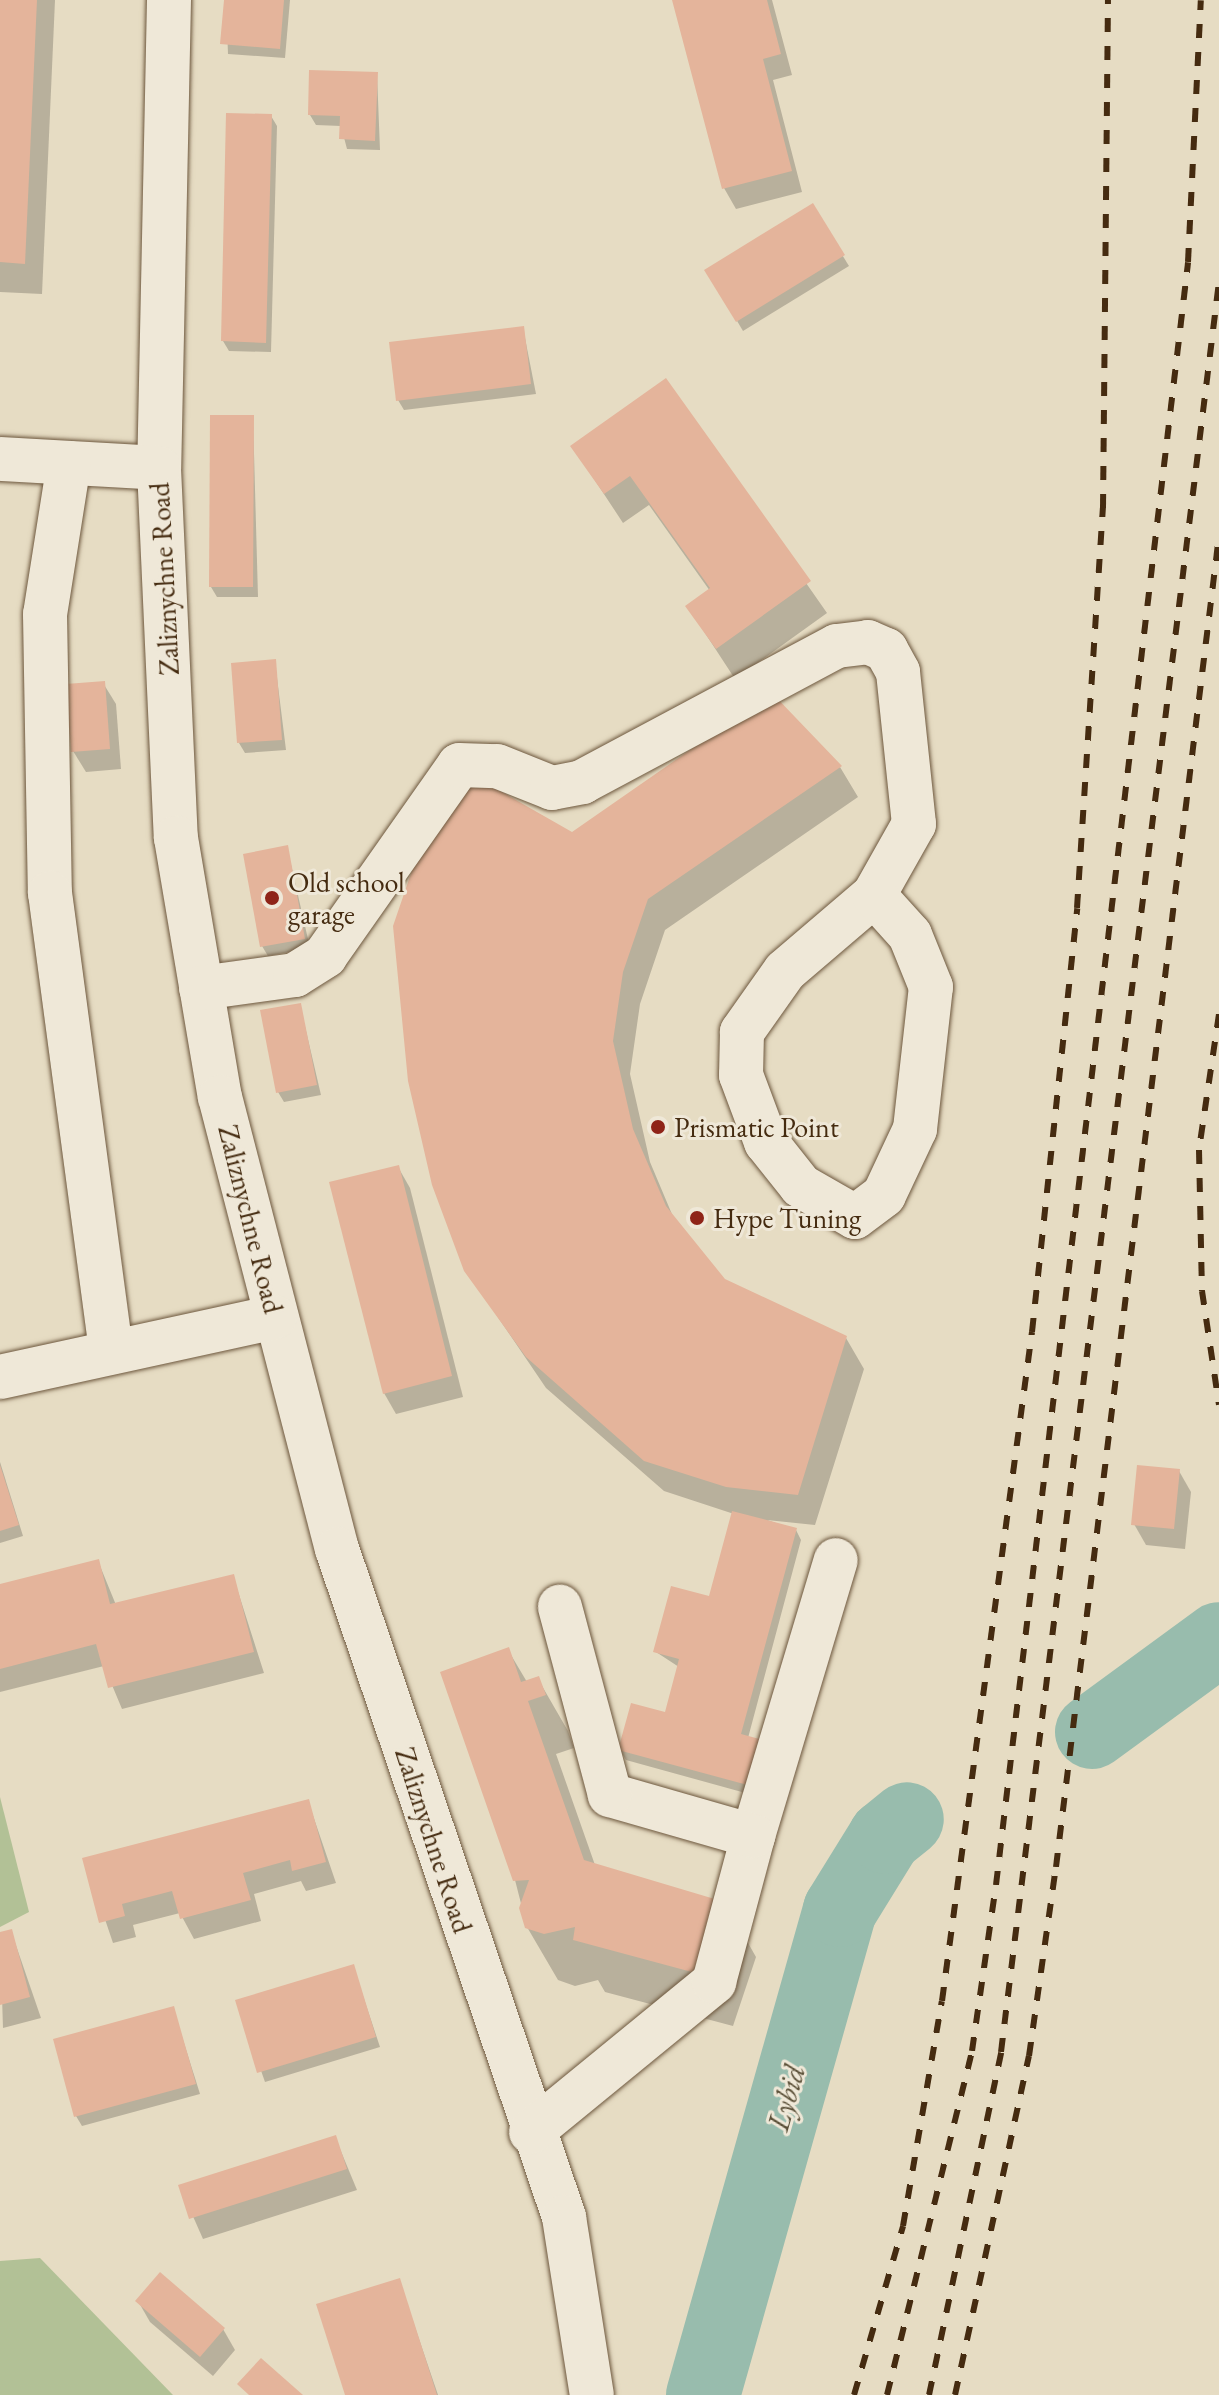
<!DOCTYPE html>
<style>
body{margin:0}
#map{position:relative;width:1219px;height:2395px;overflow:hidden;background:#e6dcc3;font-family:"EB Garamond",serif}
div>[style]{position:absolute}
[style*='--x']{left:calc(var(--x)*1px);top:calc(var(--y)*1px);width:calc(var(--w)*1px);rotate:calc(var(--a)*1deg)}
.green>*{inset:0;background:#b2c196}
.shadow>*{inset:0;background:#0003}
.river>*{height:74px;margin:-37px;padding:0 37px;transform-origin:37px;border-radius:37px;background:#98bcad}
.building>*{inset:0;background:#e4b49b}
.roads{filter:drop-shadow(0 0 2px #6d573d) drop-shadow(0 0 2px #6d573d)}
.minor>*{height:44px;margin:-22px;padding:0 22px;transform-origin:22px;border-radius:22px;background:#efe8d8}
.rail>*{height:6px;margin-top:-3px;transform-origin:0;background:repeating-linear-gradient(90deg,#452b10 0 14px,transparent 0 28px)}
.dots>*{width:22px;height:22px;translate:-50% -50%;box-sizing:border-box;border:4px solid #efe8d8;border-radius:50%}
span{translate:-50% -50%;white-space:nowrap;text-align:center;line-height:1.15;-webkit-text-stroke:6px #efe8d8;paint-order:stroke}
.street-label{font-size:28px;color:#452b10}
.poi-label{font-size:28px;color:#452b10}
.left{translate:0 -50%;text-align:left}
.water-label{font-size:30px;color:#5a4f37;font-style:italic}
</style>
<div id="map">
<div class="green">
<div style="clip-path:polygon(0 1797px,29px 1912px,0 1927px)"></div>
<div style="clip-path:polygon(40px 2258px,173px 2395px,0 2395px,0 2261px)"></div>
</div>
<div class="shadow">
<div style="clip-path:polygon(0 0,55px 0,42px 294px,0 292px)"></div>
<div style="clip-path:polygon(226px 0,290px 0,285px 58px,228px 54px)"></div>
<div style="clip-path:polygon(674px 0,772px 0,792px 75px,773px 80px,802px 192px,736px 209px,724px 188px)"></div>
<div style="clip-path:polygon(377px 74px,380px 150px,347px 149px,341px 126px,316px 125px,310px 115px)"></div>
<div style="clip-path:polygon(271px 116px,277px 126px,271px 352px,229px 351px,223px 341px)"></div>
<div style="clip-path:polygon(812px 206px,849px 266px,743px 331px,707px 270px)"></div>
<div style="clip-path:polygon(523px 328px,536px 394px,404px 410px,398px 400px)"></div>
<div style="clip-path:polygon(665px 381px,827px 613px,735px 679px,688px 607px,710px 591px,649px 505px,623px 523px,573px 447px)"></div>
<div style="clip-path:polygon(253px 417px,258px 597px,217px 597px,211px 587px)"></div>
<div style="clip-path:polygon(275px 662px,286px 750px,245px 753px,239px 743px)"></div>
<div style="clip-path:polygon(103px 683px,116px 704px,121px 769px,86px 772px,73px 751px)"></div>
<div style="clip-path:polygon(840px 767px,858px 797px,665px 930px,640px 1004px,630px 1074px,650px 1162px,674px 1219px,724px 1280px,846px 1338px,864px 1369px,815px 1525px,767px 1520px,796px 1530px,801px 1540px,748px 1738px,760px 1797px,626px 1760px,620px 1750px,666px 1714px,679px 1667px,656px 1652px,711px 1598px,734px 1514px,664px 1491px,546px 1388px,466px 1270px,572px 834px)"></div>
<div style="clip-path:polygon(287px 847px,310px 948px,268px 956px,262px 946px)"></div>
<div style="clip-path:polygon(300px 1005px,321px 1095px,284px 1102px,278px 1092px)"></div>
<div style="clip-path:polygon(398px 1167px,410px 1188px,463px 1397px,396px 1414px,384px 1393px)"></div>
<div style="clip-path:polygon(0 1462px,23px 1536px,0 1543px)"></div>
<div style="clip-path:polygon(1179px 1471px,1191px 1492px,1185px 1549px,1146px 1545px,1134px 1524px)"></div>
<div style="clip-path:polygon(98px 1561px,116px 1605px,233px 1576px,264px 1673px,122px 1709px,104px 1666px,0 1692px,0 1586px)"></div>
<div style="clip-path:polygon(508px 1650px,527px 1682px,538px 1679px,568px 1731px,574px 1748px,556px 1754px,595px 1865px,726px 1904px,756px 1957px,733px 2026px,605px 1992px,598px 1980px,575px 1986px,558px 1980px,527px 1927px,515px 1880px)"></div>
<div style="clip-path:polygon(308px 1801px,336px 1883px,306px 1891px,301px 1881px,254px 1894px,261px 1921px,194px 1939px,180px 1913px,133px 1925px,136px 1937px,113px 1943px,85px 1860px)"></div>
<div style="clip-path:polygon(11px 1931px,41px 2018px,3px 2028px,0 1934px)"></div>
<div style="clip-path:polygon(353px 1966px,380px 2047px,265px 2082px,237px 2002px)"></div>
<div style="clip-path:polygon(173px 2008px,200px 2094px,82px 2126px,76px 2116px)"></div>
<div style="clip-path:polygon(335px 2137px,357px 2190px,203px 2239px,180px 2187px)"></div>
<div style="clip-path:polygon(399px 2280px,438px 2395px,347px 2395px)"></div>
<div style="clip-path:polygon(138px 2301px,223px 2329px,235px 2350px,213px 2376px,150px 2322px)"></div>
</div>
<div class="river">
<div style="--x:1092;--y:1732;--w:157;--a:-36.2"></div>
<div style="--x:703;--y:2395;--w:504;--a:-74.23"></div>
<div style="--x:840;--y:1910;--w:86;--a:-58.3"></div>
<div style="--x:885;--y:1837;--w:28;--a:-39"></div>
</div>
<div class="building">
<div style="clip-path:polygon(0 0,37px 0,25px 264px,0 262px)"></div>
<div style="clip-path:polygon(224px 0,284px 0,280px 49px,220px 44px)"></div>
<div style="clip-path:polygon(672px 0,767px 0,781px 54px,763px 59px,792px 171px,722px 189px)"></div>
<div style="clip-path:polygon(309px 70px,378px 72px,375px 141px,339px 139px,340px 116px,308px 115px)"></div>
<div style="clip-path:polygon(226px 113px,272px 114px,266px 343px,221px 341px)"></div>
<div style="clip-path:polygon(813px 203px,845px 255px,736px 322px,704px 270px)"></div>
<div style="clip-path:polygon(524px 326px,531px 384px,396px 401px,389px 342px)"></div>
<div style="clip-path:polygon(666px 378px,811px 581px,716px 649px,685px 606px,710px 588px,630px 476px,604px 494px,570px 446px)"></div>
<div style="clip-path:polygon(210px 415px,254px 415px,253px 587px,209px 587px)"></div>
<div style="clip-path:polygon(276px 659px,282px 740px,237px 743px,231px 663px)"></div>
<div style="clip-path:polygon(105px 681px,110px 749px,71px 752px,66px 684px)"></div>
<div style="clip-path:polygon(772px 693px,842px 766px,648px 899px,623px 972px,613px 1041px,633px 1129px,666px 1206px,725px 1279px,847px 1336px,798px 1495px,726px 1487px,644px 1461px,526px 1357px,464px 1271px,432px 1185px,408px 1081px,393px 926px,419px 850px,467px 772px,572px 832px)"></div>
<div style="clip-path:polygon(288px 845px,305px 939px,260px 947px,243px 854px)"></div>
<div style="clip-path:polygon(301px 1003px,317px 1085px,276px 1093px,260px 1010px)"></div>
<div style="clip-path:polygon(399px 1165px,452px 1376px,383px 1394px,329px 1182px)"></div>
<div style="clip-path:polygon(0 1465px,19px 1525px,0 1531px)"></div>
<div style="clip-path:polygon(1137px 1465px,1180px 1469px,1174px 1529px,1131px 1525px)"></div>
<div style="clip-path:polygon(732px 1511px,797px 1528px,741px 1734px,767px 1741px,755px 1787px,618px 1750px,631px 1703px,665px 1712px,679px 1659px,653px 1652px,671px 1586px,709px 1596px)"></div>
<div style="clip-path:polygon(99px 1559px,110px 1604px,234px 1574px,254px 1652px,108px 1688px,96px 1644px,0 1669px,0 1584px)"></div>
<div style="clip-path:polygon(509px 1647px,521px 1682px,539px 1676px,546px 1695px,528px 1701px,584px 1860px,728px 1903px,703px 1975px,573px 1940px,575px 1927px,544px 1934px,525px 1928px,519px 1908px,529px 1880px,513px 1881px,440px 1672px)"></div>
<div style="clip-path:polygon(309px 1799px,326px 1862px,292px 1871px,290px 1860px,243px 1873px,251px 1900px,180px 1919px,172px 1891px,122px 1904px,125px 1916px,99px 1923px,82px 1858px)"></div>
<div style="clip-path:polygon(12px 1929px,30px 1997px,0 2005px,0 1932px)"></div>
<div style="clip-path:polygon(354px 1964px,376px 2037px,257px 2073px,235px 2000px)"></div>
<div style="clip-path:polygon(174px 2006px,196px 2084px,74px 2117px,53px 2039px)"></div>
<div style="clip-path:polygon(336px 2135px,347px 2169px,189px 2219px,178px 2185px)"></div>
<div style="clip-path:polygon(160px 2272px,225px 2328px,200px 2357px,135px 2301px)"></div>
<div style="clip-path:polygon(400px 2278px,437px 2395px,345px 2395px,316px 2304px)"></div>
<div style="clip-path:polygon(261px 2358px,303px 2395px,249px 2395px,237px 2384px)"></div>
</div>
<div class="roads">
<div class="minor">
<div style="--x:169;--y:0;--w:468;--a:91.2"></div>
<div style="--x:159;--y:468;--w:370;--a:87.4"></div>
<div style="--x:176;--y:838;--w:263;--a:80.4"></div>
<div style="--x:220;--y:1097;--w:467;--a:75.5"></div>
<div style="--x:337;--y:1549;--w:706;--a:71.23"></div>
<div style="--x:564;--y:2217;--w:180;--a:81.1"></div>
<div style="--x:0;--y:459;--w:159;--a:3.2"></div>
<div style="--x:69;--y:463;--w:153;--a:99"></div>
<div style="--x:45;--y:614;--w:279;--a:89"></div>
<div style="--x:50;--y:893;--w:463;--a:82.4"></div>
<div style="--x:201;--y:988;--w:95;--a:-7.9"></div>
<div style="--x:295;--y:975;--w:36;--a:-32"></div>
<div style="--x:325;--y:956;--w:233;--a:-54.9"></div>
<div style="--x:459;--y:765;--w:38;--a:2"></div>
<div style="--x:497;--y:766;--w:59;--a:21.8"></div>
<div style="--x:552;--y:788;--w:31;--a:-11"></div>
<div style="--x:582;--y:782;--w:289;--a:-28.1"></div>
<div style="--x:837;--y:646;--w:31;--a:-7"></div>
<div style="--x:868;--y:642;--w:20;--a:24"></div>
<div style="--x:886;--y:650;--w:25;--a:61"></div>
<div style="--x:898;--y:672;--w:153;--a:84"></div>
<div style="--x:914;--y:824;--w:81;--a:119.4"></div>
<div style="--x:874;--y:895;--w:117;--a:139.5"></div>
<div style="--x:785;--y:971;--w:75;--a:125.2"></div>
<div style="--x:742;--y:1032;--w:43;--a:91.3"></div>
<div style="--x:741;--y:1075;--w:72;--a:69.5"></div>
<div style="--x:766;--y:1142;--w:56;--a:51.5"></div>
<div style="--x:801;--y:1186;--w:62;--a:29.9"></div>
<div style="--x:855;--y:1217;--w:36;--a:-37"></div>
<div style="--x:884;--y:1195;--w:73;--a:-64.8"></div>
<div style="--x:915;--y:1129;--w:143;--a:-83.6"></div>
<div style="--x:931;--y:987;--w:56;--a:-112"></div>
<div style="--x:910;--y:935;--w:54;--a:-132"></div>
<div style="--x:0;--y:1377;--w:281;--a:-12.3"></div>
<div style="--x:753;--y:1836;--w:288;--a:-73.3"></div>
<div style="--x:531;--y:2132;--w:237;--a:-39.3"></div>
<div style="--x:714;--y:1982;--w:151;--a:-75"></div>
<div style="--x:753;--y:1836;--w:149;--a:-164"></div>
<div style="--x:610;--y:1795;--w:195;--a:-104.9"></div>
</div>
</div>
<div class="rail">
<div style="--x:1219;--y:1014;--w:137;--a:98.4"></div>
<div style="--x:1199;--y:1150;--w:141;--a:88.8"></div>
<div style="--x:1202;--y:1291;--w:115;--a:81.5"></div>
<div style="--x:854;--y:2395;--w:176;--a:-73.8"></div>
<div style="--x:903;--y:2226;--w:228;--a:-80.2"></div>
<div style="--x:942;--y:2001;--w:675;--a:-82.34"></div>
<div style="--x:1032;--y:1332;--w:426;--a:-83.9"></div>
<div style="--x:1077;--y:908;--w:401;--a:-86.3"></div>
<div style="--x:1103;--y:508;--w:508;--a:-89.44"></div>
<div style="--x:887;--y:2395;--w:354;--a:-76.1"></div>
<div style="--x:972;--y:2051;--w:168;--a:-81.8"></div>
<div style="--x:996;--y:1885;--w:1634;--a:-83.25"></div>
<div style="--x:1188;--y:262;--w:262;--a:-87.2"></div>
<div style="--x:929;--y:2395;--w:350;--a:-78.1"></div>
<div style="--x:1001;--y:2052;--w:1783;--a:-82.98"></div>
<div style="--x:955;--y:2395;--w:347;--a:-77.7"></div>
<div style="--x:1029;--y:2056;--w:191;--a:-81.9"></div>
<div style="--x:1056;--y:1867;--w:1342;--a:-83.02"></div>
</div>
<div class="dots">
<div style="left:272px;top:898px;background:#8f2418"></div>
<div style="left:658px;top:1127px;background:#8f2418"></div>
<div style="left:697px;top:1218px;background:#8f2418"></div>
</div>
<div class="street-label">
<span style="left:164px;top:579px;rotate:-93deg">Zaliznychne Road</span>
<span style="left:251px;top:1219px;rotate:76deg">Zaliznychne Road</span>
<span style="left:434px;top:1840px;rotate:72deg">Zaliznychne Road</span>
</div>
<div class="poi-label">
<span class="left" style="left:288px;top:898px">Old school<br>garage</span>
<span class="left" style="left:674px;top:1127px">Prismatic Point</span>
<span class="left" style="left:713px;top:1218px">Hype Tuning</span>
</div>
<div class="water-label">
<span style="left:787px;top:2098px;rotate:-74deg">Lybid</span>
</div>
</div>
